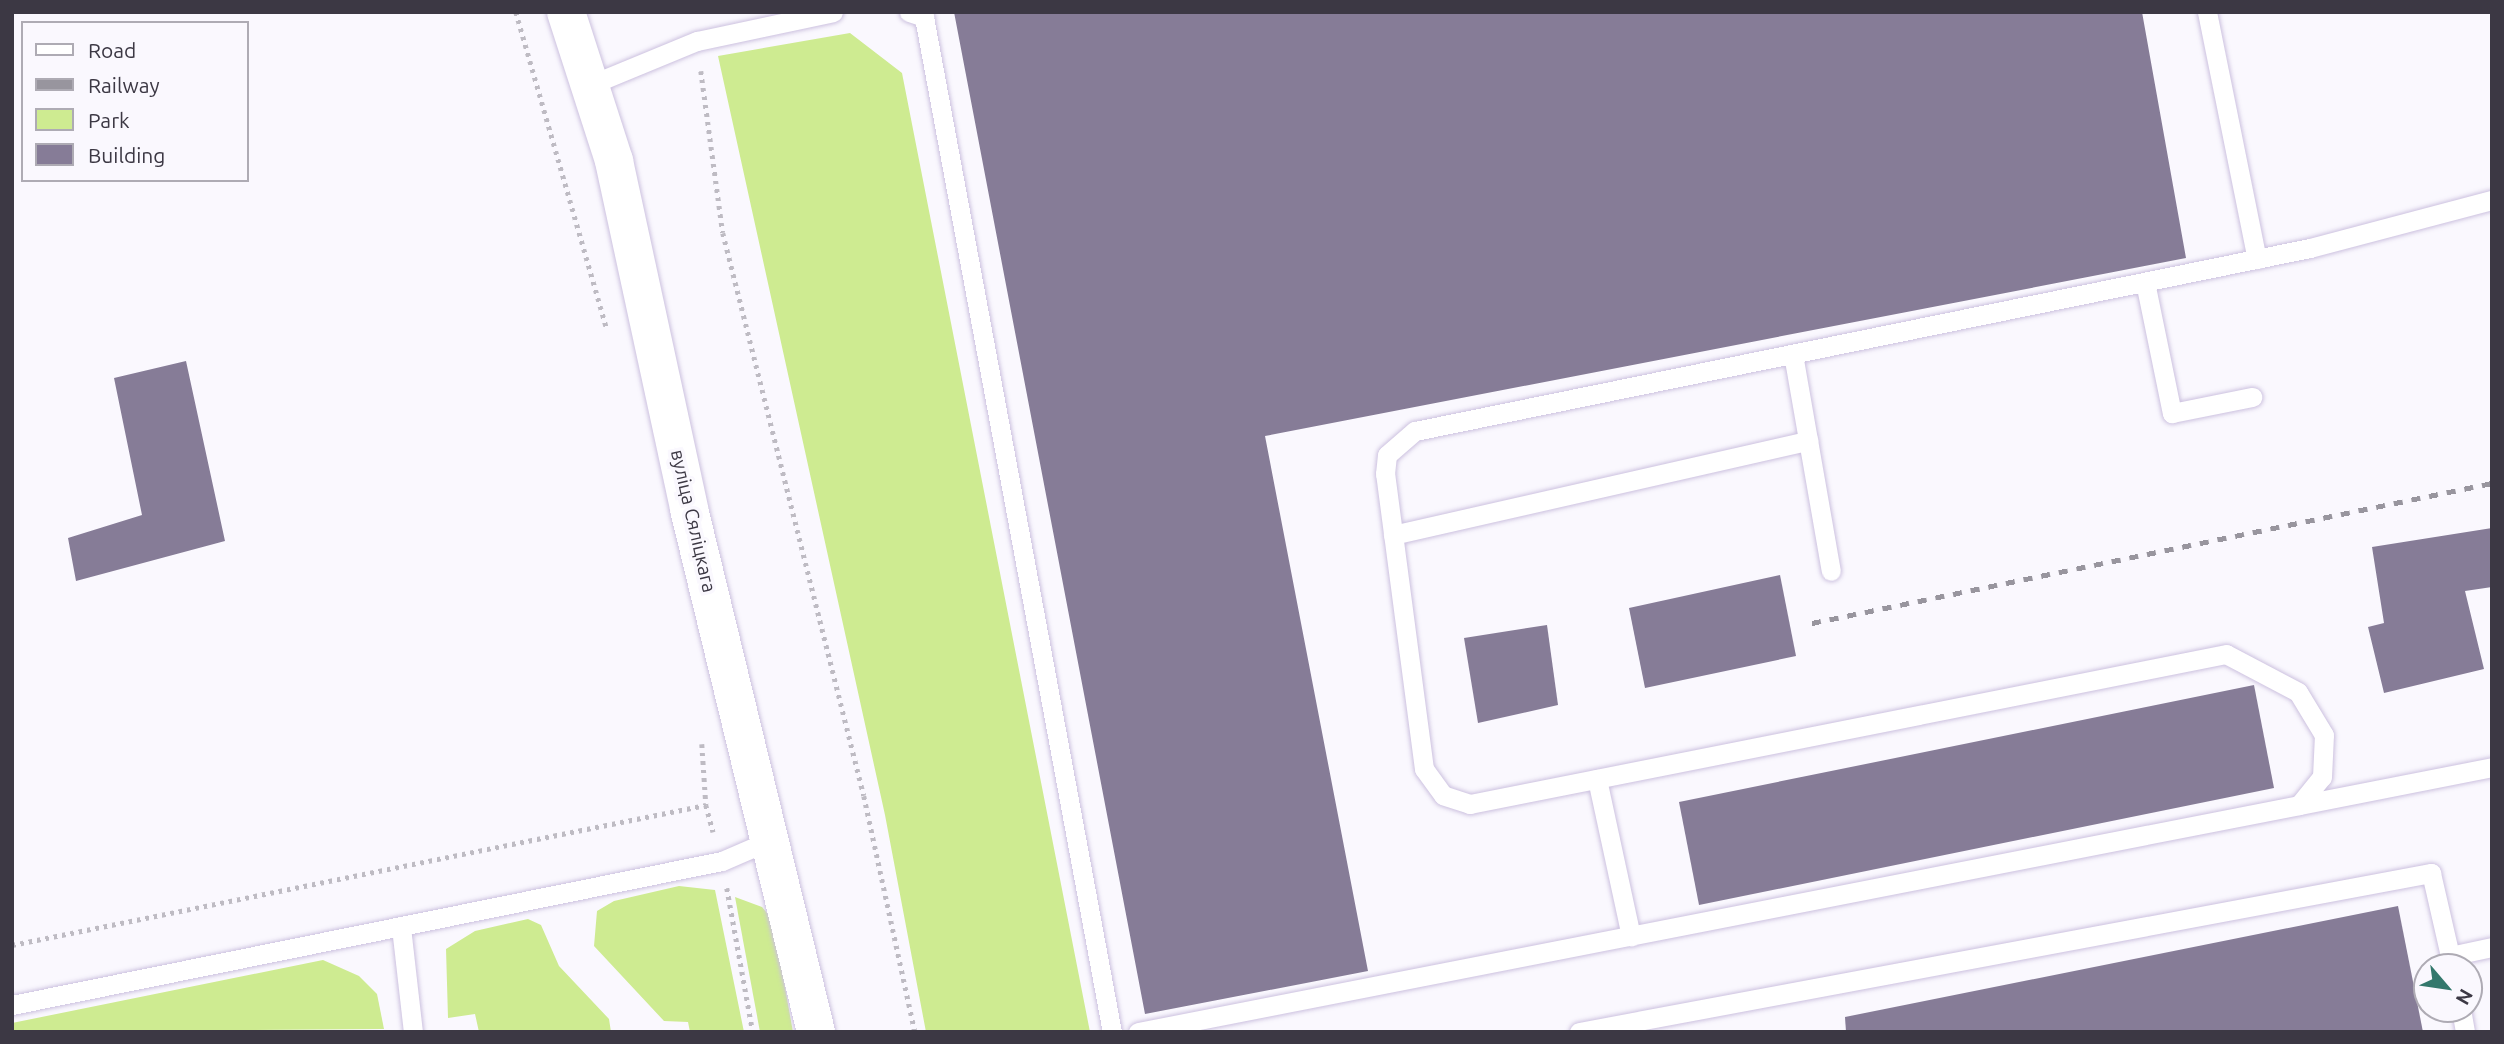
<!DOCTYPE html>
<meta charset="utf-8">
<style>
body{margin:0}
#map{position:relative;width:2504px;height:1044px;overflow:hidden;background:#faf8fe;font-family:Ubuntu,sans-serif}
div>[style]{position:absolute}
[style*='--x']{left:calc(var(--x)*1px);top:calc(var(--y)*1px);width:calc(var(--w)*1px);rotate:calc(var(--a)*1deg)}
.green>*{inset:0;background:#ceeb91}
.building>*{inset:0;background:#867c97}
.path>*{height:4.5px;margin-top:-2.25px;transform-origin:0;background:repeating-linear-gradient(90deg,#bebbc3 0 3.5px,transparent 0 8.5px)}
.roads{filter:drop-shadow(0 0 2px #ccc1df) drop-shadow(0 0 2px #ccc1df)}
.service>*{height:19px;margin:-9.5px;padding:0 9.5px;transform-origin:9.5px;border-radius:9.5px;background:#fff}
.secondary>*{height:38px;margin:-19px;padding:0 19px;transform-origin:19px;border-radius:19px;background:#fff}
.rail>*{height:5px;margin-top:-2.5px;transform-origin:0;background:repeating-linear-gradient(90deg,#98959e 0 9px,transparent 0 18px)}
span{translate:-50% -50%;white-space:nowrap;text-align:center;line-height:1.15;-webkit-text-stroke:7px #faf8fe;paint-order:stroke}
.street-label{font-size:19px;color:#3c3844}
.frame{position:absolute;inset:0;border:14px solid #3c3844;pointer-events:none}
.legend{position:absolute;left:21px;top:21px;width:228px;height:161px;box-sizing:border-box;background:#faf8fe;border:2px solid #aeabb4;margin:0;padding:9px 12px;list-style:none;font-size:21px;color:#3c3844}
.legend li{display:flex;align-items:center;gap:14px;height:35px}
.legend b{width:35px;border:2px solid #aeabb4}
.north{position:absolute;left:2413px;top:953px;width:70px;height:70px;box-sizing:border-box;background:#faf8fe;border:2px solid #aeabb4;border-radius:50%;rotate:119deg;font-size:19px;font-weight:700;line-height:28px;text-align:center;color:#3c3844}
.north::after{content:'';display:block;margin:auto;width:24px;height:32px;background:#33786c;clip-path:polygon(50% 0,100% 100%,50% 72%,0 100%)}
</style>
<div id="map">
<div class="green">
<div style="clip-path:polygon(850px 33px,902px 73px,1090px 1032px,926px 1032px,885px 815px,718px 56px)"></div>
<div style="clip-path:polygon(679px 886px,715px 890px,744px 1032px,690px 1032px,688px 1022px,664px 1021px,594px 946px,597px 911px,614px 901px)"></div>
<div style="clip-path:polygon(735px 897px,762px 907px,773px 920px,793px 1032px,760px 1032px)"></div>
<div style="clip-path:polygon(528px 919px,541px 925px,559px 966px,609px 1019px,611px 1032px,479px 1032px,475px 1014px,448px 1018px,446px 949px,475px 931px)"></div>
<div style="clip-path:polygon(323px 960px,359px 976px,377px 994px,384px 1029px,12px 1032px,12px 1023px)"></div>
</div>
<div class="building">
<div style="clip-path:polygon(954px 12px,2142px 12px,2186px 258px,1265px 436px,1368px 971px,1145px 1014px)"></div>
<div style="clip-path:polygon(186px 361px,225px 541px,76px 581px,68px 538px,142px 515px,114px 378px)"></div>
<div style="clip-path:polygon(2492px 528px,2492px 587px,2465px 591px,2484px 669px,2384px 693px,2368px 627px,2384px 623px,2372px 547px)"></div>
<div style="clip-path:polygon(1780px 575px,1796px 656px,1645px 688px,1629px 608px)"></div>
<div style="clip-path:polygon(1547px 625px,1558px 705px,1478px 723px,1464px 638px)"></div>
<div style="clip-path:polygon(2254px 685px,2274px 788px,1699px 905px,1679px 802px)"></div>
<div style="clip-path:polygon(2398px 906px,2423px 1032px,1846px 1032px,1845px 1017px)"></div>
</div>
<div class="path">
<div style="--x:516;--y:12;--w:327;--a:74"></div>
<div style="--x:701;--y:71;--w:163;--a:82.3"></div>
<div style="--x:723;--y:233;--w:580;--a:75.94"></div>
<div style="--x:864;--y:796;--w:241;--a:77.8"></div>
<div style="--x:702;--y:744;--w:61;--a:86.2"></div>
<div style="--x:706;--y:805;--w:28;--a:75"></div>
<div style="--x:727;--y:888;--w:146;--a:79.8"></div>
<div style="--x:12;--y:945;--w:708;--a:-11.41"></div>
</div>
<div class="roads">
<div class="service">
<div style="--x:909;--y:12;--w:16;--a:18"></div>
<div style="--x:924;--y:17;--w:1032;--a:79.51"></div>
<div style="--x:2207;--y:12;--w:252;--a:78.6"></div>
<div style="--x:590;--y:85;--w:116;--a:-22.4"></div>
<div style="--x:697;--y:41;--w:139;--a:-12"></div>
<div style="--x:2145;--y:282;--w:134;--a:78.4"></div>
<div style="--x:2172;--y:413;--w:82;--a:-11.3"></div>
<div style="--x:1793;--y:354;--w:220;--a:80.1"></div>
<div style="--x:1393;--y:535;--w:426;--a:-12.8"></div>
<div style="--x:1597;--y:779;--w:161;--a:77.8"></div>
<div style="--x:2299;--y:805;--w:197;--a:-11.1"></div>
<div style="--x:401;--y:927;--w:106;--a:83.5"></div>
<div style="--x:2452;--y:966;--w:10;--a:-101"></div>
<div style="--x:2450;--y:956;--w:43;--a:-12.1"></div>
<div style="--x:12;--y:1005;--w:724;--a:-11.47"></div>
<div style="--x:722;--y:861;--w:56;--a:-23.3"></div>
<div style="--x:2461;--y:1009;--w:23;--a:80"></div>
<div style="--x:1138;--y:1032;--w:1183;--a:-11.06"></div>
<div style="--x:2299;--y:805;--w:36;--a:-51"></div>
<div style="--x:2322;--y:777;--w:42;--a:-87.3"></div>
<div style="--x:2324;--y:735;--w:50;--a:-121.2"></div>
<div style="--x:2298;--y:692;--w:81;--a:-152.2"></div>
<div style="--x:2226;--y:654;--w:771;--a:168.78"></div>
<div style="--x:1470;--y:804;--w:28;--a:-162"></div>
<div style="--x:1443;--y:795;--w:32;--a:-126"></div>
<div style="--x:1424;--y:769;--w:298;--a:-97.5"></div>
<div style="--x:1385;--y:474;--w:19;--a:-84"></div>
<div style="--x:1387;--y:455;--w:37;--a:-41"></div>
<div style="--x:1415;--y:431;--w:914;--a:-11.56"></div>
<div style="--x:2310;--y:248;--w:188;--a:-14.8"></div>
<div style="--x:1579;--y:1032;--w:867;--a:-10.57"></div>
<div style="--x:2431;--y:873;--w:85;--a:77.1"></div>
</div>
<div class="secondary">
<div style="--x:566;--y:12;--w:157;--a:72.1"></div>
<div style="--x:614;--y:161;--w:356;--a:77.8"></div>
<div style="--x:689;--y:509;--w:538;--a:76.35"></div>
</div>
</div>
<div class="rail">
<div style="--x:1812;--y:623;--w:694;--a:-11.63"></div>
</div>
<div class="street-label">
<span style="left:693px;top:521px;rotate:77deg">вуліца Сяліцкага</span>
</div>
<div class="frame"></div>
<ul class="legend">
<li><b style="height:9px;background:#fff"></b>Road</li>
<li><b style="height:9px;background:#98959e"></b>Railway</li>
<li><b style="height:19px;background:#ceeb91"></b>Park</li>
<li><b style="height:19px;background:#867c97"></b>Building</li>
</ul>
<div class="north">N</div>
</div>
